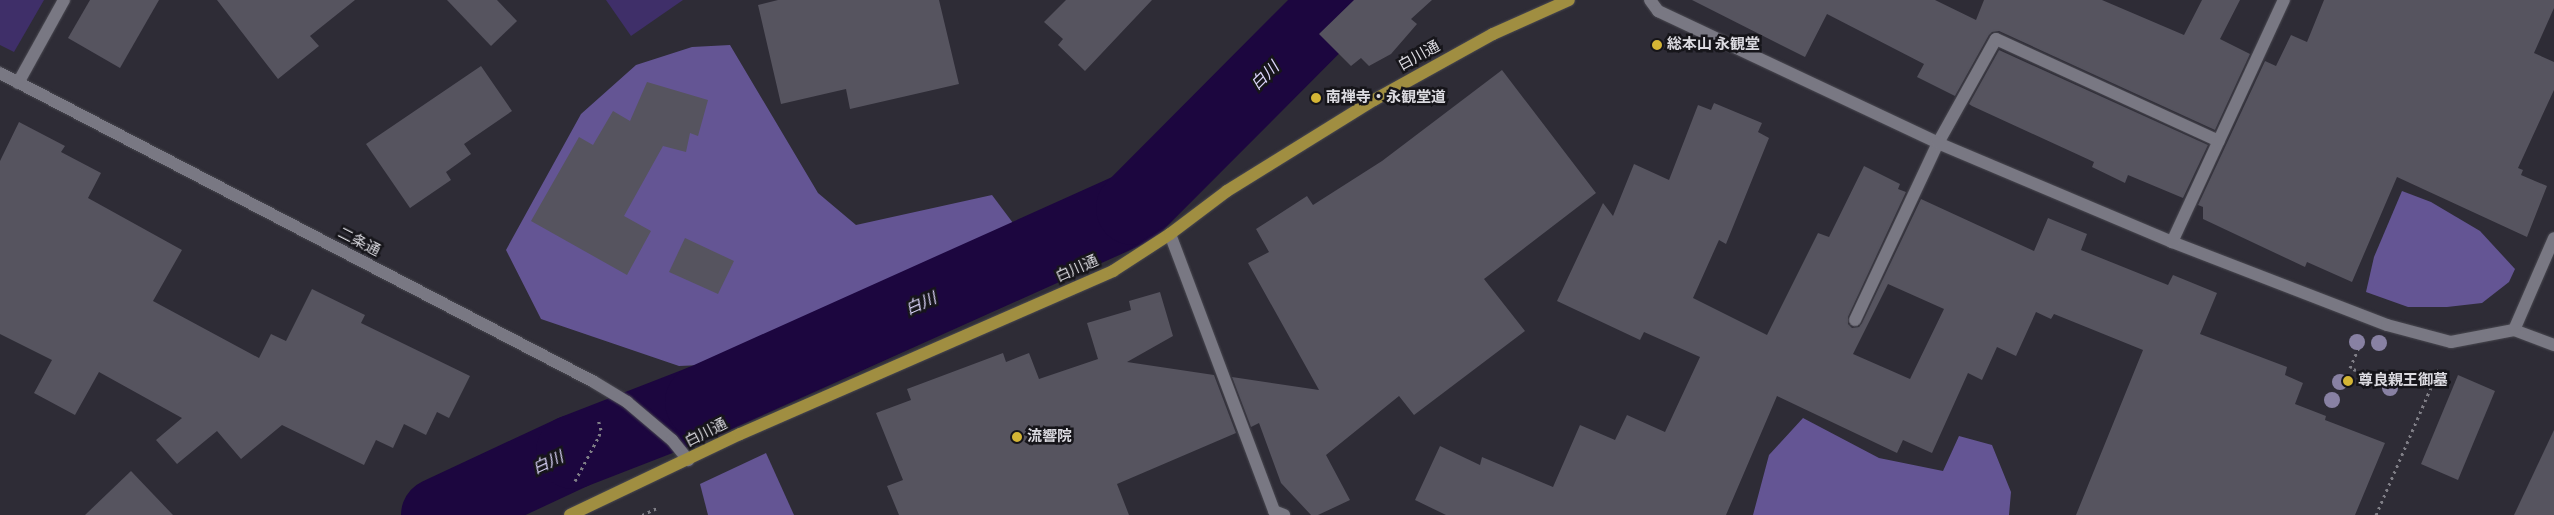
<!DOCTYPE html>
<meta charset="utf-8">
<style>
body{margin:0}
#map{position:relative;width:2554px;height:515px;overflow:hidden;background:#2e2c36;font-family:Bitter,"Noto Sans JP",serif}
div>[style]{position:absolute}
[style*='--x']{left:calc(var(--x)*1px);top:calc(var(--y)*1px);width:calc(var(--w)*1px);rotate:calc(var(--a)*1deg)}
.green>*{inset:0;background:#3f2f69}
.forest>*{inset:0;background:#645594}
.river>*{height:74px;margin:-37px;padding:0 37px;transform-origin:37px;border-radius:37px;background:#1c063f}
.building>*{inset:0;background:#56545f}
.path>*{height:3px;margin-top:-1.5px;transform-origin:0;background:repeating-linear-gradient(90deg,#7f7e86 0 2.5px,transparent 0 6.5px)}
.roads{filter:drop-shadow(0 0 1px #494850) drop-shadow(0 0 1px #494850)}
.service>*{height:12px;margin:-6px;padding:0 6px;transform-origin:6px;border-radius:6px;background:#797883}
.minor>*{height:12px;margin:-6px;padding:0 6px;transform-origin:6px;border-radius:6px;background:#797883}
.tertiary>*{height:12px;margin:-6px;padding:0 6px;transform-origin:6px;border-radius:6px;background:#797883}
.primary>*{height:12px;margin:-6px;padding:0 6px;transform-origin:6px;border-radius:6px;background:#a08e41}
.trees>*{width:16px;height:16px;margin:-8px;border-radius:50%;background:#8881a3}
.dots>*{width:14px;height:14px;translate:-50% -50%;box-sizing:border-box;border:2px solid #16151a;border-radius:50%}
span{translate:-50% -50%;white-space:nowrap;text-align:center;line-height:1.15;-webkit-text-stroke:5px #16151a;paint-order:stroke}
.poi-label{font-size:15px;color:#dcdbe1;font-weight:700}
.left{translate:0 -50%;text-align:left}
.street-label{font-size:15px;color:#dcdbe1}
.water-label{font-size:16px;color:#dbd4f9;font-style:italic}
</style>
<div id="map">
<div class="green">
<div style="clip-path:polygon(0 0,44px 0,14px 52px,0 45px)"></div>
<div style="clip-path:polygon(606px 0,683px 0,631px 36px)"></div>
</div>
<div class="forest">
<div style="clip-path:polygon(730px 45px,818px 193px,856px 225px,992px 195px,1013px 223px,1005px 252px,725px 364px,679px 366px,541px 319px,506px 250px,581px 114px,636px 65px,692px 47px)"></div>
<div style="clip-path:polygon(2402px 191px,2431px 202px,2480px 231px,2515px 269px,2509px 282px,2482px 303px,2447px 307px,2408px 307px,2366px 292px,2374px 257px)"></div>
<div style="clip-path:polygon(1803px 418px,1879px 458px,1943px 471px,1959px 436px,1992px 445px,2011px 492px,2009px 515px,1753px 515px,1769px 455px)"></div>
<div style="clip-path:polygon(766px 453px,794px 515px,708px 515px,700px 484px)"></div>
</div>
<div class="river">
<div style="--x:438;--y:515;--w:149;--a:-25"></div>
<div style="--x:573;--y:452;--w:138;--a:-21.2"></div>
<div style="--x:702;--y:402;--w:473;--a:-24.2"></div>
<div style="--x:1133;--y:208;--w:293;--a:-45.1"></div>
</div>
<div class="building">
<div style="clip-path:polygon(90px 0,159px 0,120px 68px,68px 38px)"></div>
<div style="clip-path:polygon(217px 0,355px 0,310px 36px,319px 46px,278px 79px)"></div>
<div style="clip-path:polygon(447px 0,497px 0,517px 21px,491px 46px)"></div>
<div style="clip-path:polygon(778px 0,939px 0,959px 84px,850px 109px,846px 89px,781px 104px,758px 5px)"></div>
<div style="clip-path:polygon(1066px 0,1152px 0,1085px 71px,1058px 45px,1063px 39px,1044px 22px)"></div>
<div style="clip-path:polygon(1354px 0,1432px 0,1411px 19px,1417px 24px,1391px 54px,1369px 66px,1361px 58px,1351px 66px,1319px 34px)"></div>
<div style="clip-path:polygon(1692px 0,1935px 0,1976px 20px,1984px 0,2102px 0,2184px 35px,2202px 0,2240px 0,2220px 39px,2250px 54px,2215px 130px,1999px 31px,1992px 32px,1989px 35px,1955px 96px,1917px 77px,1924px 64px,1827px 14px,1805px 57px)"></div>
<div style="clip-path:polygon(2324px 0,2554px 0,2554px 8px,2534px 53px,2554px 62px,2554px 90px,2518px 168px,2523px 170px,2521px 175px,2547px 186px,2527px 237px,2397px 177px,2352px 282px,2307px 262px,2305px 267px,2203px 219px,2203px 207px,2198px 205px,2265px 61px,2276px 66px,2291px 35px,2307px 42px)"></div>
<div style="clip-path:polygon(1999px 50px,2208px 145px,2183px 198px,2128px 175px,2125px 183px,2092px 167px,2094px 162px,1972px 106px,1969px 104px)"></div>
<div style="clip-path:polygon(481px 66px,512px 111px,464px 144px,471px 154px,446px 172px,451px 180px,410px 208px,366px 144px)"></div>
<div style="clip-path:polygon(1502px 70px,1596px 193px,1484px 279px,1525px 331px,1414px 415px,1399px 396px,1326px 455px,1350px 500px,1318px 515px,1311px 515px,1281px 483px,1259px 423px,1251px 427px,1232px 377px,1319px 390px,1248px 263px,1269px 252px,1256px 229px,1307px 196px,1313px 205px,1382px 161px)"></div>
<div style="clip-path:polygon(647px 82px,708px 100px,698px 136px,690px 133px,686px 152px,663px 146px,624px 216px,651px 231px,627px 275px,531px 221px,579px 137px,593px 145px,613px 111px,630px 121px)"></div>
<div style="clip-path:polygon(evenodd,1714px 103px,1762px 123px,1758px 132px,1769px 138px,1726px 244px,1719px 240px,1693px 298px,1767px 335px,1818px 233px,1829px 237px,1864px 166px,1900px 184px,1898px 189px,1906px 192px,1848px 317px,1848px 324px,1852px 328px,1859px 327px,1862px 323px,1921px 199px,2034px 251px,2048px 218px,2087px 234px,2081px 250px,2168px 285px,2173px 275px,2217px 293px,2200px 334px,2287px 367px,2285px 375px,2303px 383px,2295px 404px,2326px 416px,2325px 420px,2385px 443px,2355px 515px,2076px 515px,2143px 350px,2054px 314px,2051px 319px,2036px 312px,2016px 356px,1997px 347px,1982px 380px,1968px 373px,1932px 453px,1903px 440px,1897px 453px,1777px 396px,1726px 515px,1446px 515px,1415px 500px,1440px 446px,1480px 465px,1482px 457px,1553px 487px,1580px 425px,1615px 440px,1627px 415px,1665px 432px,1700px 357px,1644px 332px,1640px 340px,1557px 301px,1603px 203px,1613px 216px,1634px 164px,1669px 180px,1698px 105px,1711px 110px,1714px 103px,1888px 284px,1944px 309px,1910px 379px,1853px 354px,1888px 284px)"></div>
<div style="clip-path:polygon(19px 122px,65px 146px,61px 152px,101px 173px,88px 198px,182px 250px,153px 301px,259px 358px,271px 334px,286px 341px,312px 289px,365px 315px,361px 323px,470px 376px,449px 418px,437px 412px,426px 435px,404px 424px,393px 448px,376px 440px,364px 465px,282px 425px,241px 459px,217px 431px,177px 464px,156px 440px,182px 418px,99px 372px,75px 415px,34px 393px,52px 360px,0 334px,0 161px)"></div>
<div style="clip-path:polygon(685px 238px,734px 261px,718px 294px,669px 272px)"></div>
<div style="clip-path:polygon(1160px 292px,1173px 336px,1127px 362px,1214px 375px,1236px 433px,1117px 484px,1129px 515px,899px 515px,887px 486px,903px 480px,876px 413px,911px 400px,907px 389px,1003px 353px,1006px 362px,1029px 353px,1039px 379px,1098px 359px,1087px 323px,1131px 310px,1129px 301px)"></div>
<div style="clip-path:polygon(2458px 375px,2495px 391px,2458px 480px,2421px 464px)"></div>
<div style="clip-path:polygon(2554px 430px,2554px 515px,2514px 515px)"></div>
<div style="clip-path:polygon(131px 471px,173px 515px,85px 515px)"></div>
</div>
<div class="path">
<div style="--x:2356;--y:370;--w:6;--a:-162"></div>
<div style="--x:2350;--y:368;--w:26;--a:-67"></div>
<div style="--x:575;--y:481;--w:51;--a:-61.9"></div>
<div style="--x:599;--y:436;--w:6;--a:-72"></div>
<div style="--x:601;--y:430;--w:11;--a:-105"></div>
<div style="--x:642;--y:515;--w:19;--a:-25"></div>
<div style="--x:2376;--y:515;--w:159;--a:-66.7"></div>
</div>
<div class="roads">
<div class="service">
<div style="--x:1855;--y:320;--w:195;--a:-64.9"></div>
<div style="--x:1938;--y:143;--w:119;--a:-60.9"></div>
<div style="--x:1996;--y:39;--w:245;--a:24.6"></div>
</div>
<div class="minor">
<div style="--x:1650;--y:0;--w:14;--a:54"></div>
<div style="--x:1658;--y:11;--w:310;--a:25.2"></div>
<div style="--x:1938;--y:143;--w:254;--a:22.9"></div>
<div style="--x:2172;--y:242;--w:230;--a:21.1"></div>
<div style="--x:2387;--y:325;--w:66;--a:14.9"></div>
<div style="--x:2451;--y:342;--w:64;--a:-10.8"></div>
<div style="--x:2514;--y:330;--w:43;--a:20.6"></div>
<div style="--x:18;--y:83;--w:95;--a:-61"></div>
<div style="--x:1170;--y:234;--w:296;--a:69.4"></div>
<div style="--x:1274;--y:511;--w:11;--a:22"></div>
<div style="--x:2172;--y:242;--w:267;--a:-65.2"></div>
<div style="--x:2514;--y:330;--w:100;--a:-66.5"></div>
</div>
<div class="tertiary">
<div style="--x:0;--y:73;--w:670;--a:27.48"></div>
<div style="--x:594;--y:382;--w:39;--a:31"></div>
<div style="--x:627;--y:402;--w:59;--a:40.2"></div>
<div style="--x:672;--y:440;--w:26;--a:51"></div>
</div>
<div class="primary">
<div style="--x:570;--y:515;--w:188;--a:-25.5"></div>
<div style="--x:740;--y:434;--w:407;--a:-23.6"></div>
<div style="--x:1113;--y:271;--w:68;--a:-33"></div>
<div style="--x:1170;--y:234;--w:71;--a:-37"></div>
<div style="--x:1227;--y:191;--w:173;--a:-31.8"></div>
<div style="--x:1374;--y:100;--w:136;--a:-29"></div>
<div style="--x:1493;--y:34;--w:83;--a:-24.1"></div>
</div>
</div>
<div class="trees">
<div style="left:2357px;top:342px"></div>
<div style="left:2379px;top:343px"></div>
<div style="left:2340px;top:382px"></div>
<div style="left:2390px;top:388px"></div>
<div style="left:2332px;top:400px"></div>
</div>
<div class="dots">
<div style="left:1657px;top:45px;background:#d4b535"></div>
<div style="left:1316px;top:98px;background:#d4b535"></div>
<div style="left:2348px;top:381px;background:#d4b535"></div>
<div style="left:1017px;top:437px;background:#d4b535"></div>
</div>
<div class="poi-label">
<span class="left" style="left:1667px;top:45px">総本山 永観堂</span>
<span class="left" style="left:1326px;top:98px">南禅寺・永観堂道</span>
<span class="left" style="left:2358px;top:381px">尊良親王御墓</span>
<span class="left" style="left:1027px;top:437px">流響院</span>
</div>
<div class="street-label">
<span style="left:1419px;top:56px;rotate:-29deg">白川通</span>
<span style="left:359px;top:242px;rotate:27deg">二条通</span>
<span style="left:1077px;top:269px;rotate:-24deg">白川通</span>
<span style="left:706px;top:433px;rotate:-27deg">白川通</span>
</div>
<div class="water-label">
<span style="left:1265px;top:76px;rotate:-45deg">白川</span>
<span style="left:921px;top:304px;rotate:-24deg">白川</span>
<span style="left:548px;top:463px;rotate:-25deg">白川</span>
</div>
</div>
